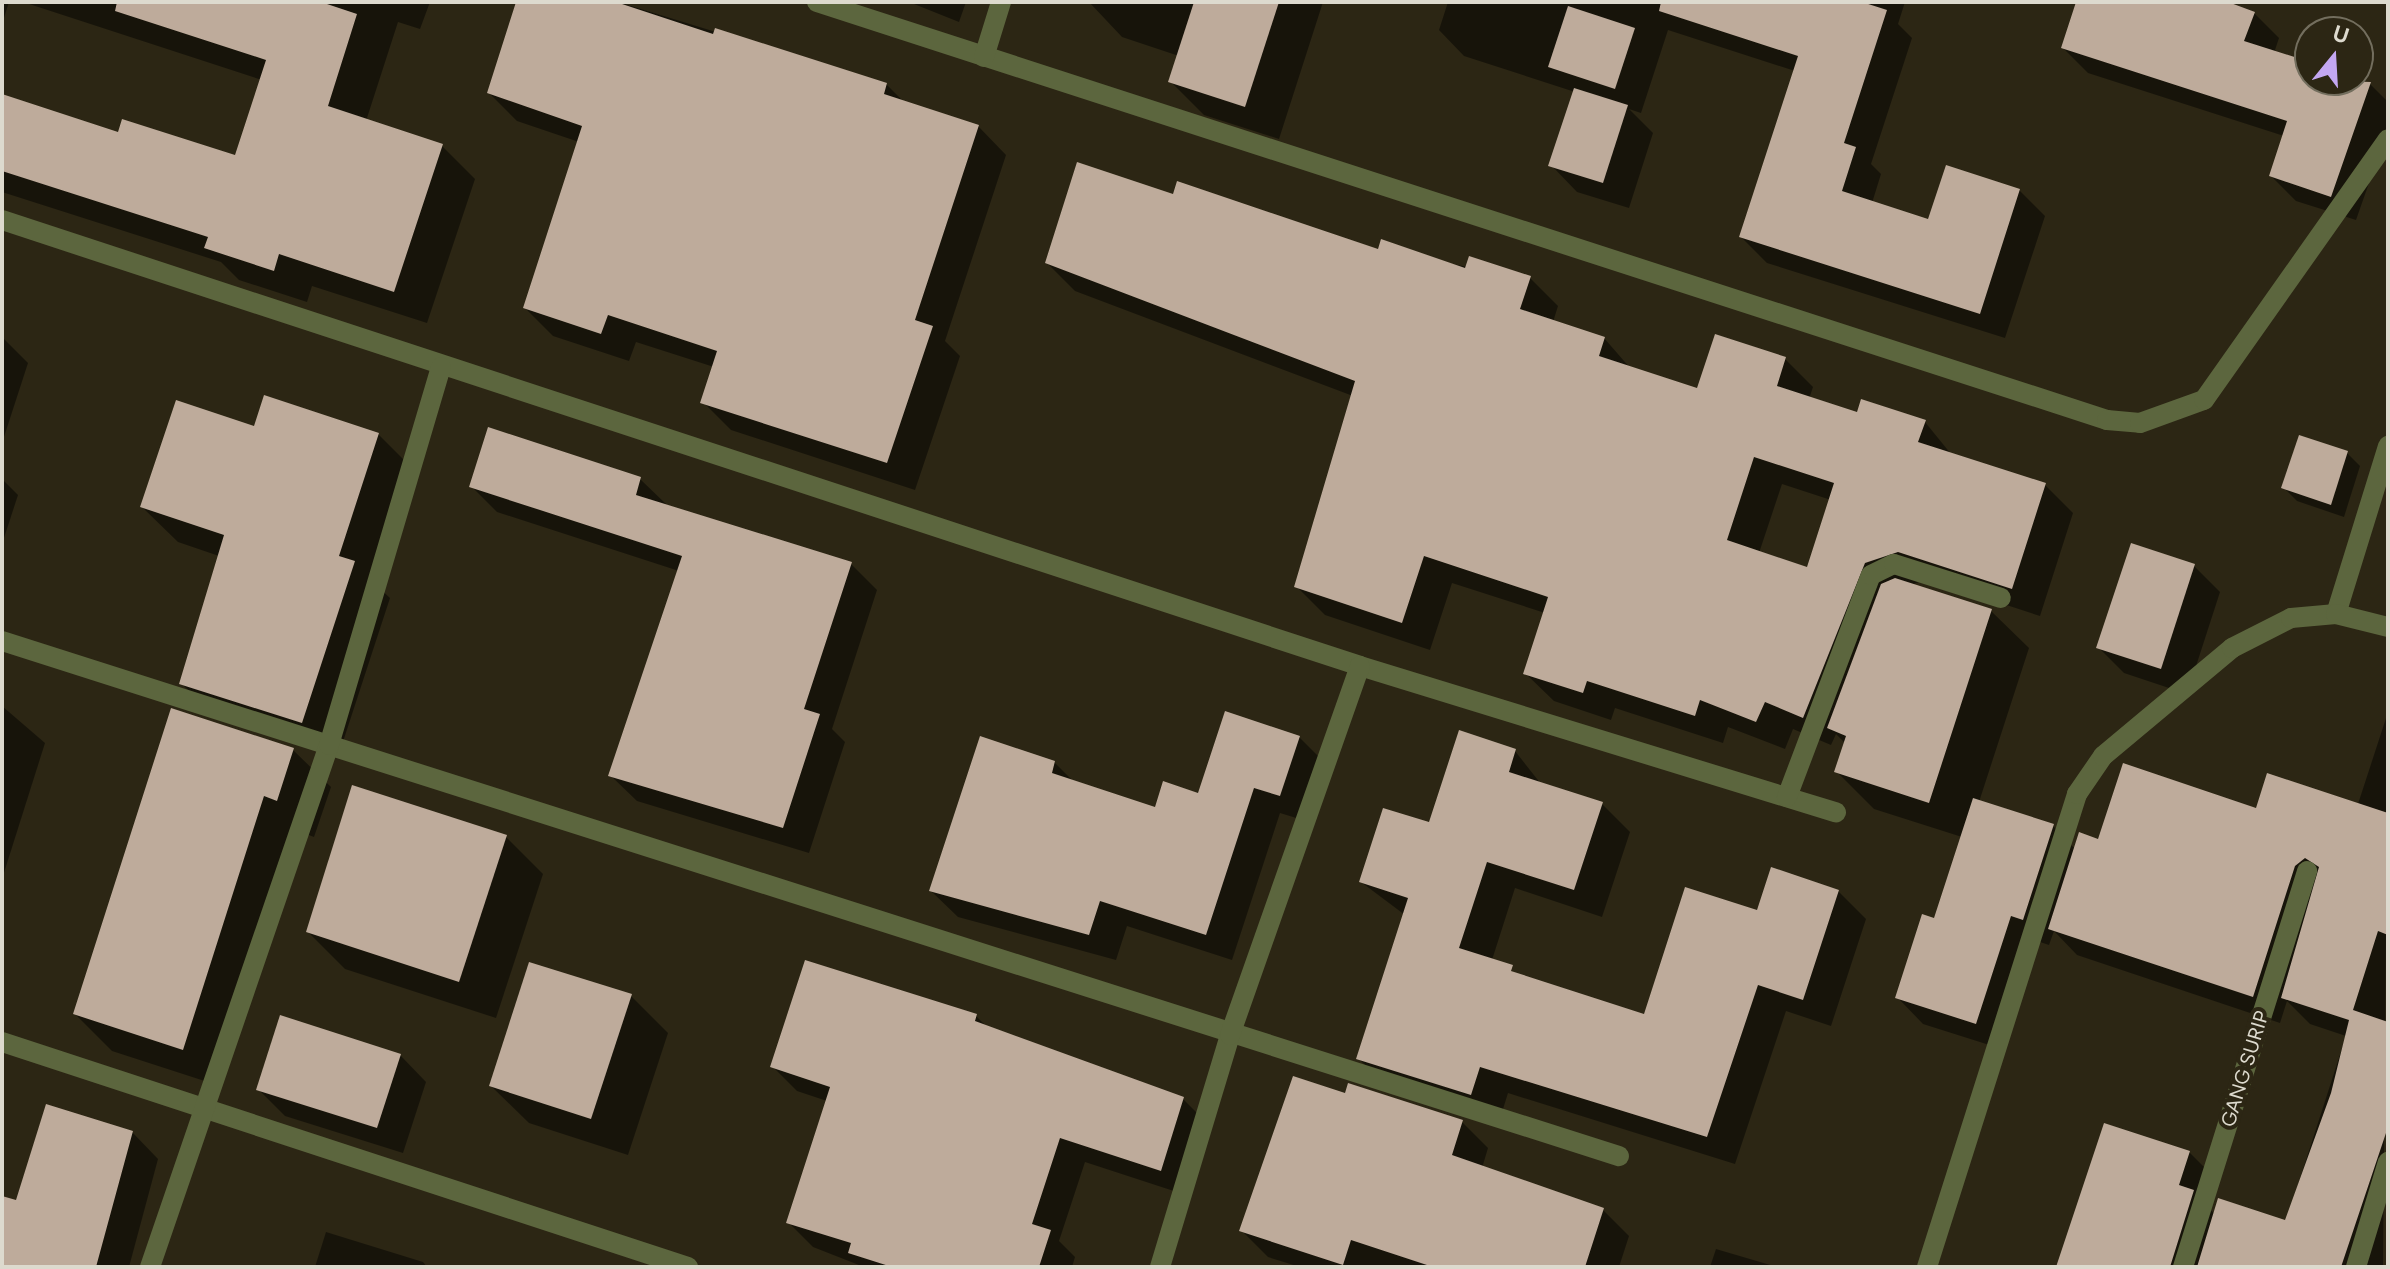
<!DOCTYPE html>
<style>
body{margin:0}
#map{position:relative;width:2390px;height:1269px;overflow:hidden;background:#2c2614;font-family:Figtree,sans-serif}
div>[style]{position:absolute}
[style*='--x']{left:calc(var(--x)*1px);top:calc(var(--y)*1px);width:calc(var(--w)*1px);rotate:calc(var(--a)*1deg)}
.shadow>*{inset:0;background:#0007}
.building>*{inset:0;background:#beab9b}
.lane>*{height:20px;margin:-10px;padding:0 10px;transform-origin:10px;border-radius:10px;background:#5c663e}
.street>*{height:20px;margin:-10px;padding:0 10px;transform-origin:10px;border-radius:10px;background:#5c663e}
span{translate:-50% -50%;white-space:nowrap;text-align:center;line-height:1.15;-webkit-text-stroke:8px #2c2614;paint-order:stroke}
.street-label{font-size:20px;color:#dddace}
.frame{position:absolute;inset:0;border:4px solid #dddace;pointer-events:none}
.north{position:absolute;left:2294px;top:16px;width:80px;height:80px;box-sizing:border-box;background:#2c2614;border:2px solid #736e5e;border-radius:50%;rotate:18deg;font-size:22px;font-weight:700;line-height:32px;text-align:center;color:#dddace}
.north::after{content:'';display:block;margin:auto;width:28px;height:36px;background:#c3a7f2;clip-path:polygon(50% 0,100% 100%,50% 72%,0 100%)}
</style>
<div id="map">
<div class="shadow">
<div style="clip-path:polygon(2px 2px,9px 2px,2px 24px)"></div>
<div style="clip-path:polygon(23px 2px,430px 2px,420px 29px,398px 22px,366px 121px,442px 146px,475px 179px,427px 323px,312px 286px,307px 302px,239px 280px,221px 262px,2px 192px,2px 96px,119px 134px,236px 158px,262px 80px)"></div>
<div style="clip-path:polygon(519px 2px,618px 2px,886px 84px,905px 103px,978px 126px,1006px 155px,945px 341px,960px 356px,915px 490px,731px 430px,703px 402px,714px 367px,636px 342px,629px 361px,553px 336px,525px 308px,579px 142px,517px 121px,489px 93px)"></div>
<div style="clip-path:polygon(909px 2px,966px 2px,959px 22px)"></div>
<div style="clip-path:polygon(1089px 2px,1323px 2px,1279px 139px,1204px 115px,1170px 81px,1179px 56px,1122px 37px)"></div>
<div style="clip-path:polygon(1448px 2px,1905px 2px,1898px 24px,1912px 38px,1871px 164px,1881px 174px,1872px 203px,1930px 222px,2019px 190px,2045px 216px,2005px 338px,1767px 263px,1741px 237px,1795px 71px,1668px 30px,1641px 113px,1629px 109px,1653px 133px,1629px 208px,1577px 192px,1551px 165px,1575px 92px,1464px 56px,1439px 30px)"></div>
<div style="clip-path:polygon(2078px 2px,2219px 2px,2254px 13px,2279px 38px,2274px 53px,2310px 64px,2310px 80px,2370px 84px,2388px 102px,2388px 129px,2356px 220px,2296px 201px,2271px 176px,2284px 136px,2088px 73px,2063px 48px)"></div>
<div style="clip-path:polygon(evenodd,1174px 196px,1379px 251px,1530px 278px,1558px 306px,1553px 322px,1604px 338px,1631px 369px,1698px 390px,1785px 359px,1813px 387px,1809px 399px,1858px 414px,1925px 422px,1951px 454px,2045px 485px,2073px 513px,2040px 616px,1927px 579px,1911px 585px,1991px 611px,2029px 648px,1979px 802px,2053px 826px,2075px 849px,2257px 810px,2358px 804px,2388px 712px,2383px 1267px,2059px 1267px,2189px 1152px,2216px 1179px,2207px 1207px,2215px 1214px,2286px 1222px,2346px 1036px,2310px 1024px,2287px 1001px,2280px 1023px,2077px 955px,2054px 931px,2049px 945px,2037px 941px,2002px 1049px,1923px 1024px,1897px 997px,1935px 920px,1962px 837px,1874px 809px,1837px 772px,1846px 744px,1836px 734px,1831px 745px,1793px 729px,1785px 749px,1728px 727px,1723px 743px,1615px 708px,1611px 720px,1554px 701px,1525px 673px,1545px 613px,1452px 583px,1430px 650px,1325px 615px,1296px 586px,1353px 396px,1075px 291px,1047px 263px,1174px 196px,1782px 484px,1831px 500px,1808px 570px,1759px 553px,1782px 484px)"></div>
<div style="clip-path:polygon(2px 337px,28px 363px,2px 443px)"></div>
<div style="clip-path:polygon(255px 428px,378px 434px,414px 470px,376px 585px,390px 598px,338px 757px,217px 719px,181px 683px,219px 556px,178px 542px,142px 507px)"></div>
<div style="clip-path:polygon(2347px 453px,2360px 466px,2344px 517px,2297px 501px,2284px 488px)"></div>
<div style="clip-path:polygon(2px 479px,18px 495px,2px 544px)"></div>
<div style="clip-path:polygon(640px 479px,667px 505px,851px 564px,877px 590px,832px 729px,845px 742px,809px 853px,637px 801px,610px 775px,679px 571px,497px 512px,471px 486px)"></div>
<div style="clip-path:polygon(2194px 566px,2220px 592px,2187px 694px,2124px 673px,2098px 647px)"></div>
<div style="clip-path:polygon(2px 706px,45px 743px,2px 879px)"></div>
<div style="clip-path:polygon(1299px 737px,1325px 763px,1306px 821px,1280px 813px,1232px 960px,1127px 926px,1116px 960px,958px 917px,931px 891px,1054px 762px,1074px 782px,1157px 809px,1199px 796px)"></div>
<div style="clip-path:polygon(293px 750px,331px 787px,314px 837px,301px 832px,220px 1086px,112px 1051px,75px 1014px)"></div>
<div style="clip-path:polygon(1515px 751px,1541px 784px,1602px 804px,1630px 832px,1602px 917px,1515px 888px,1492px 960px,1522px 977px,1645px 1017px,1758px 912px,1838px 891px,1866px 919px,1831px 1026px,1786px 1011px,1735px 1164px,1508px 1093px,1499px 1122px,1386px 1086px,1358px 1058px,1405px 915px,1361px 882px)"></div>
<div style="clip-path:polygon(506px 837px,543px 874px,496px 1018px,345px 969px,308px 932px)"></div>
<div style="clip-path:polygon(631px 996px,668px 1033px,628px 1155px,529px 1123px,491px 1086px)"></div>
<div style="clip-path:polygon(976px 1016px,988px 1028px,1183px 1099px,1208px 1124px,1186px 1195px,1085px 1162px,1059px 1241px,1075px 1257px,1072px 1267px,864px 1267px,813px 1247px,788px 1222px,827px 1101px,797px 1091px,772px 1066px)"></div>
<div style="clip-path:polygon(400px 1055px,426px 1082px,403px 1153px,285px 1116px,259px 1090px)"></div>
<div style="clip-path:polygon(1346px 1095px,1462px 1122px,1488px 1148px,1482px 1168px,1603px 1210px,1629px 1236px,1619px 1267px,1300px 1267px,1268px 1257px,1241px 1230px)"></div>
<div style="clip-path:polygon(132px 1132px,158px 1159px,129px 1267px,2px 1267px,2px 1219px)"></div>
<div style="clip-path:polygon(326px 1232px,423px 1262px,427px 1267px,315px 1267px)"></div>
<div style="clip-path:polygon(1716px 1249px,1777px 1267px,1710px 1267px)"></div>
</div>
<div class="building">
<div style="clip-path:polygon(117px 2px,321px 2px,357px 14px,328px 106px,443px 144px,394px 292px,279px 254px,274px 271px,204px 248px,208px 237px,2px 171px,2px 94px,118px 132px,122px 119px,235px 155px,266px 60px,115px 11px)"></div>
<div style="clip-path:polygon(516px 2px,616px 2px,713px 34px,715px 28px,887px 83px,884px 94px,979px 125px,915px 320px,933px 326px,887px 463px,700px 403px,717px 351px,608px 315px,601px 334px,523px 308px,582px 126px,487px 93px)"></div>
<div style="clip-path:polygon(1194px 2px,1279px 2px,1245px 107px,1168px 82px)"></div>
<div style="clip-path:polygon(1661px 2px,1862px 2px,1887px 10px,1844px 143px,1856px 147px,1842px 191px,1928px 219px,1946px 165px,2020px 189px,1980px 314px,1739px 237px,1798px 56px,1659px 11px)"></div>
<div style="clip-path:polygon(2076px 2px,2228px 2px,2255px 12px,2244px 41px,2310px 62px,2310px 80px,2371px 82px,2331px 197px,2269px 176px,2287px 121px,2061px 48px)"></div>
<div style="clip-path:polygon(1568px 6px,1635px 28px,1615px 89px,1548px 67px)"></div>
<div style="clip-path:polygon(1574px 88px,1628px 105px,1603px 183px,1548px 166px)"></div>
<div style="clip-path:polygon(evenodd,1077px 162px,1173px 194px,1177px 181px,1378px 249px,1381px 239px,1465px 268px,1469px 256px,1531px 276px,1520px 309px,1605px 337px,1599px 356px,1697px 388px,1715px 334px,1786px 357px,1777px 386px,1857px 412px,1861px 399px,1926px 420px,1918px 442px,2046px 483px,2012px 589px,1898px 552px,1865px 563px,1803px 718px,1765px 702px,1756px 722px,1700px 700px,1695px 716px,1587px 681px,1583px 693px,1523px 674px,1548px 597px,1424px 556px,1402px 623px,1294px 587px,1355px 381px,1045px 263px,1077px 162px,1754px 457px,1834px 483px,1807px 567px,1727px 540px,1754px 457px)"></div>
<div style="clip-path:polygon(264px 395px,379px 433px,339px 556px,355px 561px,302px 723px,179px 684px,224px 535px,140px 507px,176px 400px,254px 426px)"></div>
<div style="clip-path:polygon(488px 427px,641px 477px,636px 495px,852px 562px,804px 709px,820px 714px,783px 828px,608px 776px,682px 556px,469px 487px)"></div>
<div style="clip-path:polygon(2299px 435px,2348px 451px,2331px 505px,2281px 488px)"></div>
<div style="clip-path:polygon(2131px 543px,2195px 564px,2161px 669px,2096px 648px)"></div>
<div style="clip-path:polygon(1895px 578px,1992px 609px,1929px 803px,1834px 772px,1846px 736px,1827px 728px,1881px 584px)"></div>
<div style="clip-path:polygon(171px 708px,294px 748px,277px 801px,264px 796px,183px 1050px,73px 1014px)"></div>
<div style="clip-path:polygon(1225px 711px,1300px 736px,1280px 796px,1254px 788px,1206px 935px,1100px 901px,1089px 935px,929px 891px,980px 736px,1055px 761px,1052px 773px,1155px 807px,1163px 781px,1198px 793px)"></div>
<div style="clip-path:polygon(1459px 730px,1516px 749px,1509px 772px,1603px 802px,1574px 890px,1487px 862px,1459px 948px,1513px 965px,1511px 971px,1644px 1014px,1685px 887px,1757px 910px,1771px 867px,1839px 890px,1803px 1000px,1758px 985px,1707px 1137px,1480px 1067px,1471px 1095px,1356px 1059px,1408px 898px,1359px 882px,1383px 808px,1429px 822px)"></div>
<div style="clip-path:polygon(2123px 763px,2256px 808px,2267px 773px,2388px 813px,2388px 935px,2378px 931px,2353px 1010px,2388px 1022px,2388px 1127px,2341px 1267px,2197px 1267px,2218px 1198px,2285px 1220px,2331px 1093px,2349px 1020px,2281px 998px,2319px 867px,2305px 858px,2295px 866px,2253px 997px,2048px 929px,2079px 832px,2098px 839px)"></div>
<div style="clip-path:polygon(352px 785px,507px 835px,459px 982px,306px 932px)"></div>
<div style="clip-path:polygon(1973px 798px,2054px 824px,2023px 920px,2011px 916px,1976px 1024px,1895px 998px,1922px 914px,1934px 918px)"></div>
<div style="clip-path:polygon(805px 960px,977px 1014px,975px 1021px,1184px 1097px,1161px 1171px,1060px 1138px,1032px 1224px,1051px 1230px,1039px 1267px,892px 1267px,848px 1253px,851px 1243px,786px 1223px,830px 1087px,770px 1067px)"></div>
<div style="clip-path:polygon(529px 962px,632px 994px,591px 1119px,489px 1086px)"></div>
<div style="clip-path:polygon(280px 1015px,401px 1054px,377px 1128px,256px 1090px)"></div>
<div style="clip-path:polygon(1293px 1076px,1345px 1093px,1348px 1083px,1463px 1120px,1452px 1155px,1604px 1208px,1585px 1267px,1433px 1267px,1351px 1240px,1343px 1265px,1239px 1231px)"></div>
<div style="clip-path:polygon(46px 1104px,133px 1131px,96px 1267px,2px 1267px,2px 1196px,16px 1200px)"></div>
<div style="clip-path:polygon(2104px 1123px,2190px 1151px,2179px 1185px,2194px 1190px,2170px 1267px,2056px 1267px)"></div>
</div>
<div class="lane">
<div style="--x:2336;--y:614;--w:176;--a:-72.8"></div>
</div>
<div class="street">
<div style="--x:817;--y:2;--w:1356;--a:17.95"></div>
<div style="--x:2107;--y:420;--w:33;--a:5"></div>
<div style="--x:2140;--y:423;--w:68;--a:-19.8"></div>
<div style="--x:2204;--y:400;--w:319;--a:-54.8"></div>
<div style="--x:984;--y:57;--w:58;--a:-72.8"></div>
<div style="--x:2;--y:220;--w:1429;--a:18.18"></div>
<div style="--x:1360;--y:666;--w:498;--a:17.1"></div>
<div style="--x:2;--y:641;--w:1697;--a:17.67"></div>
<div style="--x:1787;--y:797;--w:237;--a:-69.3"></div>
<div style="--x:1871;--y:575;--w:25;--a:-26"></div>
<div style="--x:1894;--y:564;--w:112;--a:17.6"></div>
<div style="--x:2;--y:1042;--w:722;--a:18.16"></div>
<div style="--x:150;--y:1267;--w:552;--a:-71.07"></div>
<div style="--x:329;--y:745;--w:394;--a:-73.5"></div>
<div style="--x:1160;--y:1267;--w:242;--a:-73.2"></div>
<div style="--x:1230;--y:1035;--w:391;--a:-70.6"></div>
<div style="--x:1927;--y:1267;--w:496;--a:-72.4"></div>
<div style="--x:2077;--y:794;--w:46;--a:-55.6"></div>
<div style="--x:2103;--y:756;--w:168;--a:-39.9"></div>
<div style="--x:2232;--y:648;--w:66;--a:-27"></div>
<div style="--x:2291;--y:618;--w:45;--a:-5.1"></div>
<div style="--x:2336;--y:614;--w:54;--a:14"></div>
<div style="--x:2183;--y:1267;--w:415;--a:-72.6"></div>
<div style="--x:2356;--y:1267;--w:110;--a:-73.1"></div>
</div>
<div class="street-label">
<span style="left:2245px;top:1069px;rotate:-73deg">GANG SURIP</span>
</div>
<div class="frame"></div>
<div class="north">U</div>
</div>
